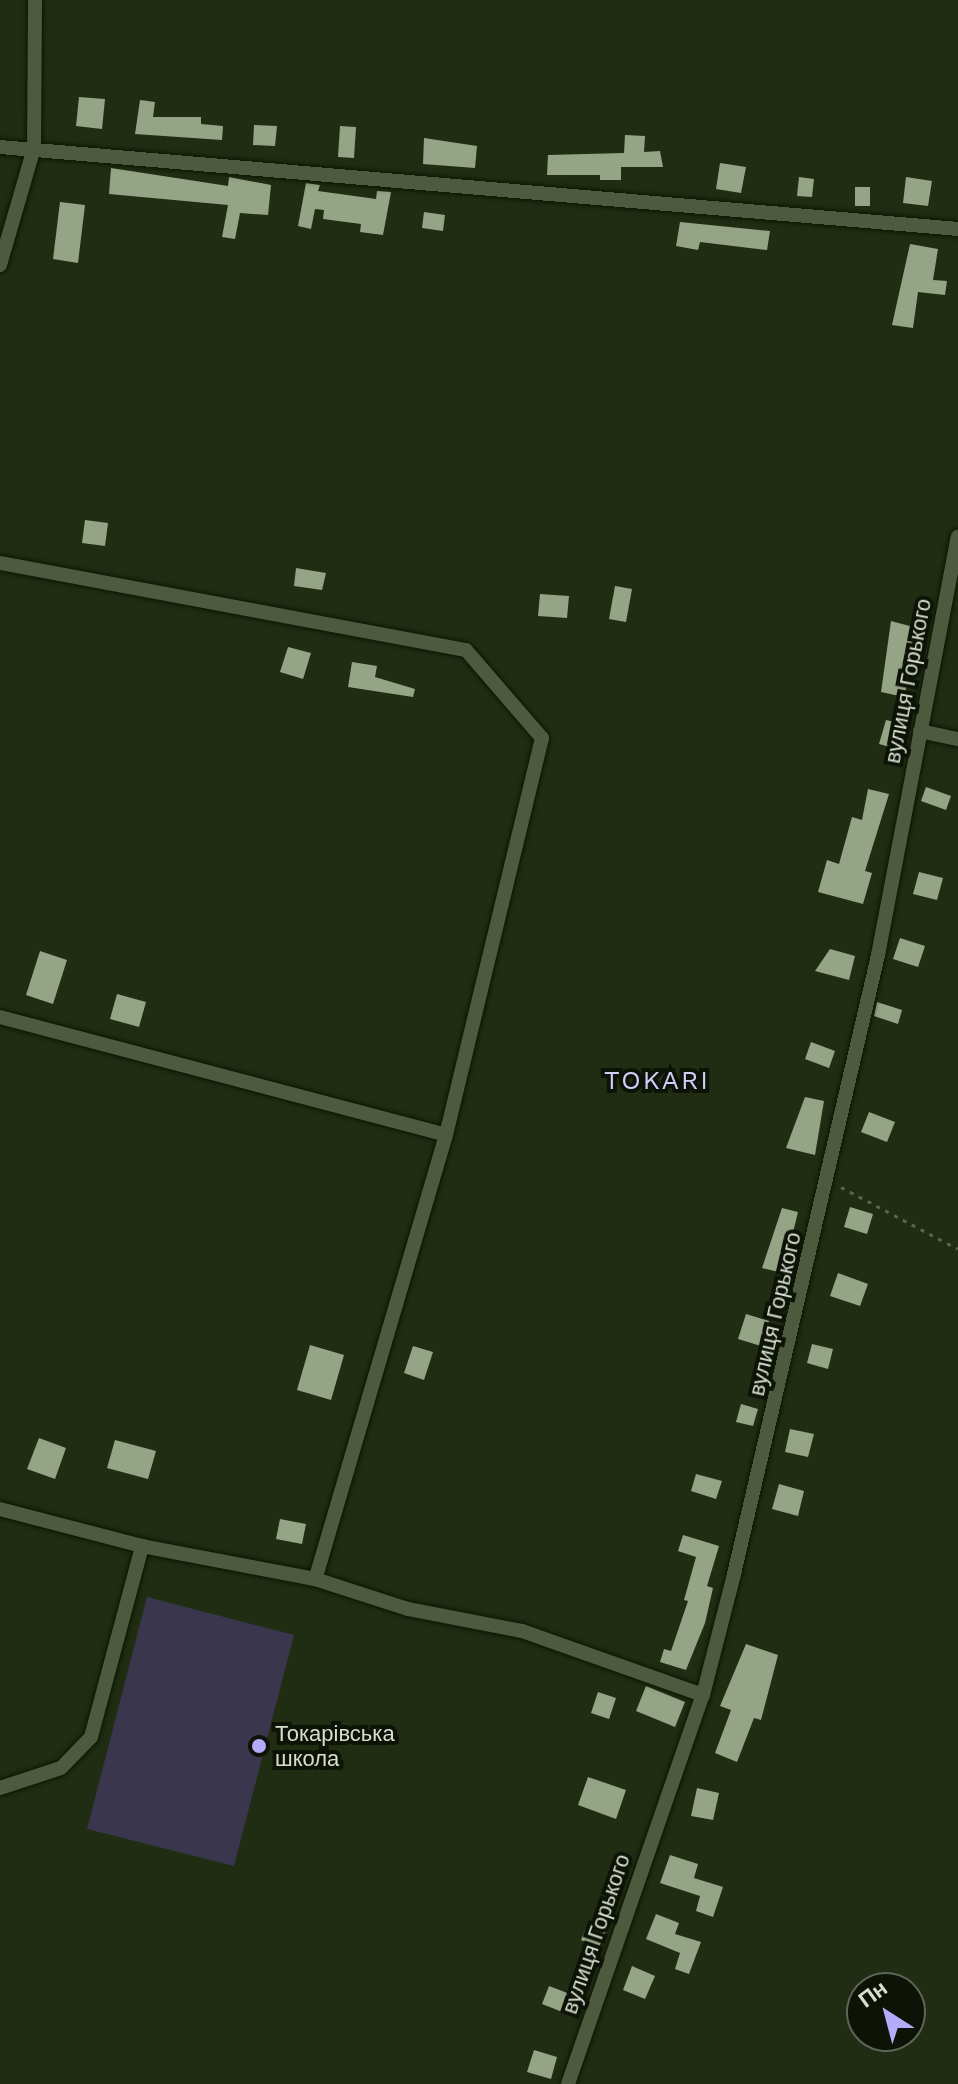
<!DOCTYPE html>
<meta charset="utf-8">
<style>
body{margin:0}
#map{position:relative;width:958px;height:2084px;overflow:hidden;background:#212d13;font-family:"Work Sans",sans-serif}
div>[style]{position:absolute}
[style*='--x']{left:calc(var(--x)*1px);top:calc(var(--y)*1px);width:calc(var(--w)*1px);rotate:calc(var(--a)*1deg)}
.green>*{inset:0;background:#39364e}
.building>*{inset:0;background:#95a485}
.path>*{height:3px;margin-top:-1.5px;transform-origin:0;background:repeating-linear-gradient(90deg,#5a654e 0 4px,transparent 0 10px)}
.roads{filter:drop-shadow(0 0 2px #0b1500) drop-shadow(0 0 2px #0b1500)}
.minor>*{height:14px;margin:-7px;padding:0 7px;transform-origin:7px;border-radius:7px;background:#4d5a3e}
.dots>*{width:22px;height:22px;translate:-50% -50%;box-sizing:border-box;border:4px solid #0e1308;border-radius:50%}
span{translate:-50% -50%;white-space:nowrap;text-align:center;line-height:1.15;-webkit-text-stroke:8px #0e1308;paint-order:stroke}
.street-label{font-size:22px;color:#d6dece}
.poi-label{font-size:22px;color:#d6dece}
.left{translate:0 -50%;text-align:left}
.quarter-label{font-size:26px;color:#d3cef9;letter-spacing:2px}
.north{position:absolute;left:846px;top:1972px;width:80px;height:80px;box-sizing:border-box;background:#0e1308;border:2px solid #5e6457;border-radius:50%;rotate:324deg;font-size:22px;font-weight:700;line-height:32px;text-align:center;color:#d6dece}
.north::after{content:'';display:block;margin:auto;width:28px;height:36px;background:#b6abf8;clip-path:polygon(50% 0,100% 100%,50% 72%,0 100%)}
</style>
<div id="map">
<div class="green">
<div style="clip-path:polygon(147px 1597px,294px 1635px,234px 1866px,87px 1829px)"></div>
</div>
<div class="building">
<div style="clip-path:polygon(79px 97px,105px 99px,102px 129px,76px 126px)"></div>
<div style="clip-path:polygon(140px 100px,155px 102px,153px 117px,201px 117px,201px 124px,223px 126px,222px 140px,135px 134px)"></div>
<div style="clip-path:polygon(254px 125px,277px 126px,275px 146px,253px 145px)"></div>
<div style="clip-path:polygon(340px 126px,356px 127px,354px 158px,338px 157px)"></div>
<div style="clip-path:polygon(625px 135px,645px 136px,644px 152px,660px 151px,663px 167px,621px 167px,621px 180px,600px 180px,600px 175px,547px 175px,548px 155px,624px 153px)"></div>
<div style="clip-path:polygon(424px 138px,477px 146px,475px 168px,423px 164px)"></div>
<div style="clip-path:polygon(720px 163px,746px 167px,741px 193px,716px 189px)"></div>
<div style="clip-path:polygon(111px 168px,228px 186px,229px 177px,271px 185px,268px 215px,240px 213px,235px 239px,222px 237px,228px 205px,109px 194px)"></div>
<div style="clip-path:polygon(799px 177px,814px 179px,812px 197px,797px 196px)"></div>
<div style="clip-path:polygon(906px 177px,932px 181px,928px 206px,903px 203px)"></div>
<div style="clip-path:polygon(306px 183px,320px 185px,318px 191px,376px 199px,377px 191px,391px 192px,383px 235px,360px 232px,361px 224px,323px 219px,324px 210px,315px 209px,311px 229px,298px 226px)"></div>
<div style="clip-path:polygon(855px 187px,870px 187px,870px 206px,855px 206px)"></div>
<div style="clip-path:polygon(60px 202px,85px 205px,78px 263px,53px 259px)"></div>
<div style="clip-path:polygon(424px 212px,445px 215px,443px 231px,422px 228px)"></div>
<div style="clip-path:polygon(680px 222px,770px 231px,767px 250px,700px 242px,698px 250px,676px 246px)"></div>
<div style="clip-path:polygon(910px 244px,938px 249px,933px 280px,947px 281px,945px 295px,918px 292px,913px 328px,892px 325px)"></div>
<div style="clip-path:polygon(85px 520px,108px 523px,105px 546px,82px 543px)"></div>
<div style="clip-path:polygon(296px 568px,326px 573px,322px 590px,294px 586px)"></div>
<div style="clip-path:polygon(615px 586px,632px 589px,626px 622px,609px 619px)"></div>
<div style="clip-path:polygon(540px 594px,569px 596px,567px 618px,538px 616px)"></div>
<div style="clip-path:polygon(891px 621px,921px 629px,904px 697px,881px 692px)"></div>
<div style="clip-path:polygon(288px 647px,311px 653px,303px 679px,280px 672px)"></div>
<div style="clip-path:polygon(352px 662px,377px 666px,375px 677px,415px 689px,413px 697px,348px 687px)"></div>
<div style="clip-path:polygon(886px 720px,903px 724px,897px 749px,879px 744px)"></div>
<div style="clip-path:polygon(926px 787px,951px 796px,946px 810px,921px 801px)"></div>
<div style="clip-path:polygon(868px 789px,889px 794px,865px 871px,872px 873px,863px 904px,818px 892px,827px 860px,839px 864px,852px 817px,862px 820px)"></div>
<div style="clip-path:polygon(919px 872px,943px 878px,937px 900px,913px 894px)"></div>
<div style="clip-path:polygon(900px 938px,925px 946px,918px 967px,893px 959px)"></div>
<div style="clip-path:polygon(830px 949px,855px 956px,849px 980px,815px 971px)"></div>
<div style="clip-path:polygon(40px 951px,67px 960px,53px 1004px,26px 995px)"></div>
<div style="clip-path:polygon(117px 994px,146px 1002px,139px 1027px,110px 1019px)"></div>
<div style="clip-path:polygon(877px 1002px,902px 1010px,898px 1024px,874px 1016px)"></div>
<div style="clip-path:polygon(811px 1042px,835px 1051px,829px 1068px,805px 1059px)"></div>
<div style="clip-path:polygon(805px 1097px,824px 1101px,815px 1155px,786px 1148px)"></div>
<div style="clip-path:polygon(869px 1112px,895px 1122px,887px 1142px,861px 1132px)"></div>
<div style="clip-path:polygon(850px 1207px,873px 1214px,867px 1234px,844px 1227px)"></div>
<div style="clip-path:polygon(782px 1208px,798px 1212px,783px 1273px,762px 1268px)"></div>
<div style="clip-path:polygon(838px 1273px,868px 1284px,860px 1306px,830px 1296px)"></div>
<div style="clip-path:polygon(746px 1314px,769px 1321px,761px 1346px,738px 1339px)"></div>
<div style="clip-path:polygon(812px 1344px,833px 1349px,828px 1369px,807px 1363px)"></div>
<div style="clip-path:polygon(310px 1345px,344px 1355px,331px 1400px,297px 1390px)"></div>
<div style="clip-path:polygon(413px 1346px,433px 1352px,424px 1380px,404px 1373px)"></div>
<div style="clip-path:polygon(741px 1404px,758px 1409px,753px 1426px,736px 1422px)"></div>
<div style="clip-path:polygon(790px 1429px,814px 1434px,808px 1457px,785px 1452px)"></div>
<div style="clip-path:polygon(39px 1438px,66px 1448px,55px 1479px,27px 1469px)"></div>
<div style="clip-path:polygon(115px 1440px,156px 1451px,148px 1479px,107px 1468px)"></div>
<div style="clip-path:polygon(696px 1474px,722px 1481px,716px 1499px,691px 1491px)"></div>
<div style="clip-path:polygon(779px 1484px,804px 1491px,798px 1516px,772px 1509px)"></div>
<div style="clip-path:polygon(280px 1519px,306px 1524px,302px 1544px,276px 1539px)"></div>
<div style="clip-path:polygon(683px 1535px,719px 1546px,707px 1586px,713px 1588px,705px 1623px,686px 1670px,660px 1662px,664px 1649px,671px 1651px,688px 1601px,684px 1600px,696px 1557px,678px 1551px)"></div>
<div style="clip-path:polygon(746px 1644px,778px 1655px,761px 1720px,754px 1718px,737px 1762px,715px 1753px,731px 1710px,720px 1706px)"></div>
<div style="clip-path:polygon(646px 1686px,685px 1702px,675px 1727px,636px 1711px)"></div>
<div style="clip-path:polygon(598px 1692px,616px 1698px,609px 1719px,591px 1713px)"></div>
<div style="clip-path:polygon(588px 1777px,626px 1790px,616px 1819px,578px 1805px)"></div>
<div style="clip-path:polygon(697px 1788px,719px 1793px,713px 1820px,691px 1816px)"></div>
<div style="clip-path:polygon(670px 1855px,698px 1864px,694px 1878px,723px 1887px,713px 1917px,696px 1911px,700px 1896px,660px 1883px)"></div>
<div style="clip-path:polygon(656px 1914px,679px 1923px,675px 1934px,701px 1942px,689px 1974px,675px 1969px,680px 1953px,646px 1939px)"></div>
<div style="clip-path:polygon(589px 1921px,607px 1928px,599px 1947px,581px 1940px)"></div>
<div style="clip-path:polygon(632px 1966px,655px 1976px,645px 1999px,623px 1990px)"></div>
<div style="clip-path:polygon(549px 1986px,578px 1997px,570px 2015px,542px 2004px)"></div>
<div style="clip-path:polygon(534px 2050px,557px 2057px,551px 2079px,527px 2072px)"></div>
</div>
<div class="path">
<div style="--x:841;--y:1187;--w:132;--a:27.9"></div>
</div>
<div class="roads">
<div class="minor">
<div style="--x:0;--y:147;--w:962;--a:4.89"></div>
<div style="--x:0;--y:265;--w:122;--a:-73.8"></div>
<div style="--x:34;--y:148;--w:148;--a:-89.6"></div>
<div style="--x:0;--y:563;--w:474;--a:10.6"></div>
<div style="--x:466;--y:650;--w:116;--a:49.2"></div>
<div style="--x:542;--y:738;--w:408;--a:103.6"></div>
<div style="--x:446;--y:1135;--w:463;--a:106.4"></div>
<div style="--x:315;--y:1579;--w:176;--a:-169.2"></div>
<div style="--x:142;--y:1546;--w:147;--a:-165.4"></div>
<div style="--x:920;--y:731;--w:39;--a:12"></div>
<div style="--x:0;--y:1017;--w:461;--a:14.8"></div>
<div style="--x:315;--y:1579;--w:98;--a:17.9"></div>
<div style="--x:408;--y:1609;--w:116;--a:10.9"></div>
<div style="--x:522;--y:1631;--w:192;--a:19.5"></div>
<div style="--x:0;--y:1788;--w:64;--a:-18.2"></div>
<div style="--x:61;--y:1768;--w:43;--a:-45.9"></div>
<div style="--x:91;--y:1737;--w:198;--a:-75"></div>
<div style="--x:568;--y:2084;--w:412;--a:-70.9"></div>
<div style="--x:703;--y:1695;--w:125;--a:-75.6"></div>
<div style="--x:734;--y:1574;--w:636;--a:-76.9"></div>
<div style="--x:878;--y:955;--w:426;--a:-79.2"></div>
</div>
</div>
<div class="dots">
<div style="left:259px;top:1746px;background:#b6abf8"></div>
</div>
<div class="street-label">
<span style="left:908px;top:681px;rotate:-79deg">вулиця Горького</span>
<span style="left:775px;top:1314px;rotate:-77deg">вулиця Горького</span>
<span style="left:596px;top:1934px;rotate:-71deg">вулиця Горького</span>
</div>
<div class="poi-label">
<span class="left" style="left:275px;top:1746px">Токарівська<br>школа</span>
</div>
<div class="quarter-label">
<span style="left:657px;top:1081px">TOKARI</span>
</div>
<div class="north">Пн</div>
</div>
